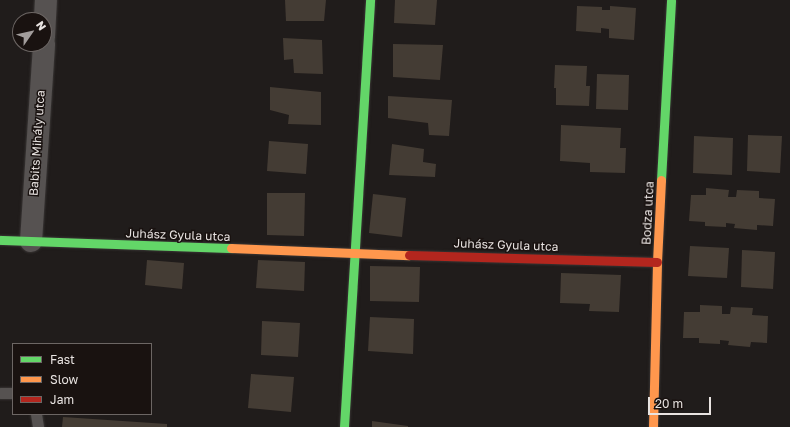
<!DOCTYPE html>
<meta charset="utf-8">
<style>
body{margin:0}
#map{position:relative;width:790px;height:427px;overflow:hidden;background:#201c1b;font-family:"Golos Text",sans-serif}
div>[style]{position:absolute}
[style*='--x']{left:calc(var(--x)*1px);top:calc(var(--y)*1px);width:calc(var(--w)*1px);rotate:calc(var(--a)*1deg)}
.building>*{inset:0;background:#443c34}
.roads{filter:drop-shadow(0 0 1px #393635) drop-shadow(0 0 1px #393635)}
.lane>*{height:11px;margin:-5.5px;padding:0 5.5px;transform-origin:5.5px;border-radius:5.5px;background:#565251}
.street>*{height:22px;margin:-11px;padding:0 11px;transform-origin:11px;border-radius:11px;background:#565251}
.fast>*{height:9px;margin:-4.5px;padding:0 4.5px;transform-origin:4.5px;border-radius:4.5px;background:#63d668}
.slow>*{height:9px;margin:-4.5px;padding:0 4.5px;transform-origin:4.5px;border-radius:4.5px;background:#ff974d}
.jam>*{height:9px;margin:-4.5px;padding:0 4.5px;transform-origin:4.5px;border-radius:4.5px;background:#b3261e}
span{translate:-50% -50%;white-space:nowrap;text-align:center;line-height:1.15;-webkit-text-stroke:3px #191210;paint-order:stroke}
.street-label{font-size:12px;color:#e8e3e1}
.legend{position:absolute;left:12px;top:343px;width:140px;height:72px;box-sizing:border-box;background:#191210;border:1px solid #6c6664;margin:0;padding:5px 7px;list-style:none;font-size:12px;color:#e8e3e1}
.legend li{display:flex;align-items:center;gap:8px;height:20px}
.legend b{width:20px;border:1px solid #6c6664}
.north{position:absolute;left:12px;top:12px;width:40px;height:40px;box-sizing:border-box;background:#191210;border:1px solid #6c6664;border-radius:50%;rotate:56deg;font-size:11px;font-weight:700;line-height:16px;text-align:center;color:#e8e3e1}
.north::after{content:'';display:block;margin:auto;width:14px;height:18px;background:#a29d9c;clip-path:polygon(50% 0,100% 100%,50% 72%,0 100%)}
.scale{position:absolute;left:648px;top:397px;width:63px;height:18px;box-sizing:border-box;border:2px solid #e8e3e1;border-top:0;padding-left:5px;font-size:12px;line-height:14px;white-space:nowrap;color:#e8e3e1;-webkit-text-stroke:3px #191210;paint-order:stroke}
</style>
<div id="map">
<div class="building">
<div style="clip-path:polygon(285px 0,326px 0,324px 21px,286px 21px)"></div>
<div style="clip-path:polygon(395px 0,437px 0,435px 25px,394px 23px)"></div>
<div style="clip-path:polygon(577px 6px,602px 7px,602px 10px,610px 10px,610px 6px,636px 8px,634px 40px,609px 38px,609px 29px,601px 28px,601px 33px,576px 31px)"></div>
<div style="clip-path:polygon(283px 38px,322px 40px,323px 74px,294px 73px,293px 59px,284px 60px)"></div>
<div style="clip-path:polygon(393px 44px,443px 45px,440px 80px,393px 77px)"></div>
<div style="clip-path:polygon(555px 65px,587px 66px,586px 86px,590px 86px,589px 106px,556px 105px,556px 88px,554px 88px)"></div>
<div style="clip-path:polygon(597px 74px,629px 75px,628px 110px,596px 109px)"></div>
<div style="clip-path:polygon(270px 87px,321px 92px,321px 125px,288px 124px,289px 115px,270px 110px)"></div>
<div style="clip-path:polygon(388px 96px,452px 100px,449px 136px,429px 135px,428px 123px,388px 118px)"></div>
<div style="clip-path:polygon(561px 125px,621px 128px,620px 148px,626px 148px,625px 173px,590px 172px,590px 163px,560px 161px)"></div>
<div style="clip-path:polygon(748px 135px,782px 136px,780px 173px,747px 171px)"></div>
<div style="clip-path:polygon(694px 136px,733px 138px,732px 175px,693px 173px)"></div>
<div style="clip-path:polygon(269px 141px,308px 144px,306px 174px,267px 171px)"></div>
<div style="clip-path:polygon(392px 144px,424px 149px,423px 162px,436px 164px,435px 177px,389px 175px)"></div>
<div style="clip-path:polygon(706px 188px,729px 190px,728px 197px,736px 197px,737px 190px,759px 191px,759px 198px,775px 199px,773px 226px,757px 225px,757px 230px,734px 228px,735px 224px,726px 223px,726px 227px,705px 226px,705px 222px,689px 221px,691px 195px,706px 195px)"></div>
<div style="clip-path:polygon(267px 193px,305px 193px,304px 236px,267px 235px)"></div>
<div style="clip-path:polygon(373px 194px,406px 198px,402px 237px,369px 233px)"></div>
<div style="clip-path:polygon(690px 246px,729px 248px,727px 278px,688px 276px)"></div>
<div style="clip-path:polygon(742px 250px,775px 252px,773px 289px,741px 287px)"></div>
<div style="clip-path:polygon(147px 260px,184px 263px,182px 289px,145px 285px)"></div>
<div style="clip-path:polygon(258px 260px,305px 262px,304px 291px,256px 288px)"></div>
<div style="clip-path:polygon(370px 266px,420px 267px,419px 302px,370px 301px)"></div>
<div style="clip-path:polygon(561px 273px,621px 275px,619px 312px,589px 311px,590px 304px,560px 303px)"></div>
<div style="clip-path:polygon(700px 305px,722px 306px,722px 314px,730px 314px,731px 307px,753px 308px,752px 315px,768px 316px,767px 343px,751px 342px,750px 347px,728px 345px,729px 341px,720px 340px,720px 344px,699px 343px,699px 338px,683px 338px,684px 312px,700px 312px)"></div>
<div style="clip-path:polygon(370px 317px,414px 319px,413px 354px,368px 351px)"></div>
<div style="clip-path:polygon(262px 321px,300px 323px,298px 357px,261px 355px)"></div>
<div style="clip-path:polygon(251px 374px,294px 377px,291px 412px,248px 408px)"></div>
<div style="clip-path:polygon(63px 417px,167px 424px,167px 427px,62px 427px)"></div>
<div style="clip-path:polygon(372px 421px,408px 426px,408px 427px,372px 427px)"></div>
</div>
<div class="roads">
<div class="lane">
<div style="--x:0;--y:393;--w:13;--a:0"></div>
<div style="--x:36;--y:414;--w:13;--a:81"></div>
</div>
<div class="street">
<div style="--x:44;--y:37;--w:37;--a:-87"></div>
<div style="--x:31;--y:241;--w:197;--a:-86.2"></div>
</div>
<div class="fast">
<div style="--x:661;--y:180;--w:180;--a:-86.8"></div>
<div style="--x:0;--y:240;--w:231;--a:2"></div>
<div style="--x:344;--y:427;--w:428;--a:-86.5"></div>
</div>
<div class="slow">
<div style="--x:231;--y:248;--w:178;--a:2.3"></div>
<div style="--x:653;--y:427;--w:165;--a:-88.6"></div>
<div style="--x:657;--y:262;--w:82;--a:-87.2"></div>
</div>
<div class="jam">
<div style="--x:409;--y:255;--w:248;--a:1.6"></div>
</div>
</div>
<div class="street-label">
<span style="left:37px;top:143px;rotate:-86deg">Babits Mihály utca</span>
<span style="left:648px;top:213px;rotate:-87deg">Bodza utca</span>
<span style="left:178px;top:235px;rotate:2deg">Juhász Gyula utca</span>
<span style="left:506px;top:245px;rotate:2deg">Juhász Gyula utca</span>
</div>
<ul class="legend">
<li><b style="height:5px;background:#63d668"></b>Fast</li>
<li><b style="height:5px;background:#ff974d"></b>Slow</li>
<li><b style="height:5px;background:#b3261e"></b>Jam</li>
</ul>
<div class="north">N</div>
<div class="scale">20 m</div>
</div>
